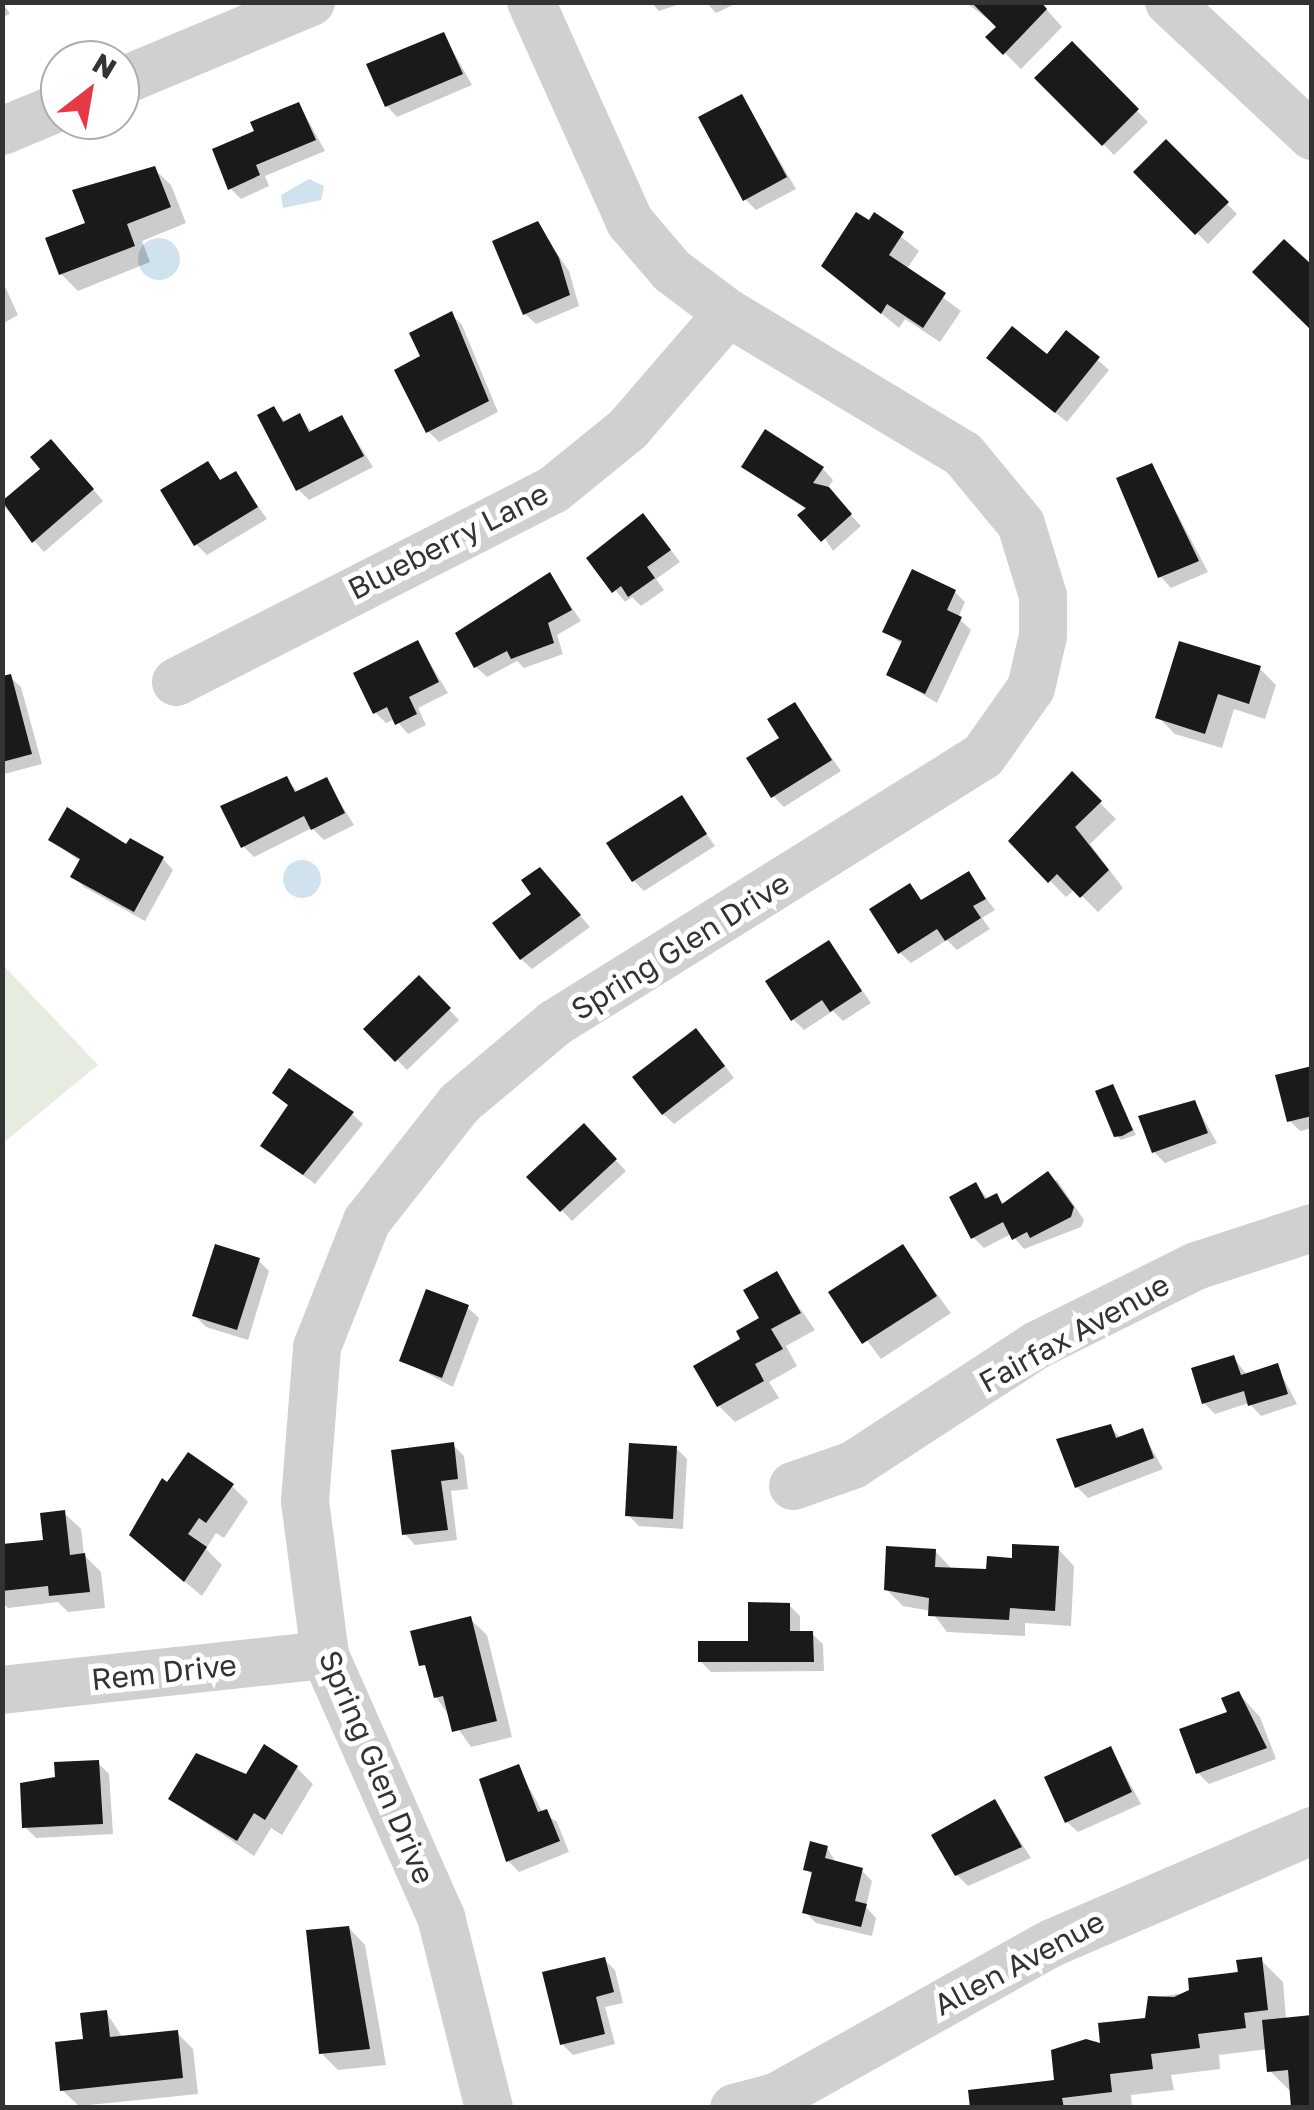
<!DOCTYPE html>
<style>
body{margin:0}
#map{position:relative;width:1314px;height:2110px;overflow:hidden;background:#fff;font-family:"Golos Text",sans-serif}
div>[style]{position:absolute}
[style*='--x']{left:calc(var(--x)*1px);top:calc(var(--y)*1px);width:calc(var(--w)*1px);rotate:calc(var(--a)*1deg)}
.green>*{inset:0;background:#e6ecdf}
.water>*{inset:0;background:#cfe2ee}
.round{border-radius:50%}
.shadow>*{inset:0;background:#0003}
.building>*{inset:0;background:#1a1a1a}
.minor>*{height:48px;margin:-24px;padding:0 24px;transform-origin:24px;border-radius:24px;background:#d0d0d0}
span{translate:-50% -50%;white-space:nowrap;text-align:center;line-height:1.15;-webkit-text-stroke:10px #fff;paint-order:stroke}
.street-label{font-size:30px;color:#333}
.frame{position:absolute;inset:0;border:5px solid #333;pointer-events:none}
.north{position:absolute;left:40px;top:40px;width:100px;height:100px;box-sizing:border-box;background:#fff;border:2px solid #adadad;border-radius:50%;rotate:31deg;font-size:28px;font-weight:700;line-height:40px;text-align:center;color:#333}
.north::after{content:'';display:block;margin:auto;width:35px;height:45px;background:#e63946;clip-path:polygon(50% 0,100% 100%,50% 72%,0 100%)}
</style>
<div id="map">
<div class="green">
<div style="clip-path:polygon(3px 965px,98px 1065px,3px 1143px)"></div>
</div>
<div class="water">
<div style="clip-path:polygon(309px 179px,324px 186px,321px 200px,283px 208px,281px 195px)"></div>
<div class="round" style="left:138px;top:238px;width:42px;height:42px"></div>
<div class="round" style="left:283px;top:860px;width:38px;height:38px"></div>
</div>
<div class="shadow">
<div style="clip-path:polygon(2px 2px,10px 14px,2px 17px)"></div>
<div style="clip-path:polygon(651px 2px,686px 2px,659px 11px)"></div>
<div style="clip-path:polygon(706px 2px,739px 2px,716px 13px)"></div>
<div style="clip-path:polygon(965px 2px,1040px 2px,1062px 27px,1021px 69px,989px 37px,999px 27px)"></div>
<div style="clip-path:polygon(444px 35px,472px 85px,397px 117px,387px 106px)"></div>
<div style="clip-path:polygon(1072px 45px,1148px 122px,1114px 155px,1038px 78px)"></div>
<div style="clip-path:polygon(742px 97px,796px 189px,756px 210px,745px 199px)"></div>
<div style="clip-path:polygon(299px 104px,325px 151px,265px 176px,269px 186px,241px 199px,230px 188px,257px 132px)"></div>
<div style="clip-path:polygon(1166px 143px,1237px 214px,1208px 244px,1136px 172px)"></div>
<div style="clip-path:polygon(154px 169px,171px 185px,186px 223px,142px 241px,150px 262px,78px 291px,61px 274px,88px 225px)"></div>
<div style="clip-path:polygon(875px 216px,919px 251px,906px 270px,961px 311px,940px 342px,905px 319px,899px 328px,824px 266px)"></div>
<div style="clip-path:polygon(537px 224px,569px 271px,579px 306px,536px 324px,525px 314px)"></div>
<div style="clip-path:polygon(2px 280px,18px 315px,2px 324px)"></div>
<div style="clip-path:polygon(451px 314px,462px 325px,498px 412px,439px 442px,428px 431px)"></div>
<div style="clip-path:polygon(1067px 333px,1109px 370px,1067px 422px,1000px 368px,1047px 358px)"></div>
<div style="clip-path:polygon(274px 409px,286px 423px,299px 416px,313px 433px,342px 418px,373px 467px,309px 500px,298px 489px)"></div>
<div style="clip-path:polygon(765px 433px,823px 469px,833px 480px,827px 489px,861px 526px,833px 551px,807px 510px,744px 467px)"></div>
<div style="clip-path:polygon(62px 453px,103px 501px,44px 552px,2px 504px)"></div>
<div style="clip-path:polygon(207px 464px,222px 482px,235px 474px,267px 519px,207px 555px,196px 544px)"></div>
<div style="clip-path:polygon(1152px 466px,1208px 572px,1171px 588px,1161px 577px,1119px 479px)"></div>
<div style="clip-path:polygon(653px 527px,680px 562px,656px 579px,664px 590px,641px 606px,632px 597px,625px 602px,590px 558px)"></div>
<div style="clip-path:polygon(550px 575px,581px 621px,557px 635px,563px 654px,524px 668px,517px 661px,487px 677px,476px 667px)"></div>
<div style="clip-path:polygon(955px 592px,965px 602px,958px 618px,971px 630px,937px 703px,889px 674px,903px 645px,885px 631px)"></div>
<div style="clip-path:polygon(418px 643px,448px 693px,418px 708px,426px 725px,408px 734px,395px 719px,386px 723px,375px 712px)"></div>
<div style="clip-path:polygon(1259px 668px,1276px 685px,1265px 719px,1234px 709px,1222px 748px,1175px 734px,1158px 717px)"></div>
<div style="clip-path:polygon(10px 677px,21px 687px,42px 764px,4px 774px,2px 679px)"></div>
<div style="clip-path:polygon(795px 705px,841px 771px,784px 807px,773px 796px)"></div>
<div style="clip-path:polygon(1072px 775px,1116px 819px,1090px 844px,1123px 888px,1098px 912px,1075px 889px,1066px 897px,1011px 841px)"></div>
<div style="clip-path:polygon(286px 779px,299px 793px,326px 780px,354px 825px,324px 840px,312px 828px,254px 857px,243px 846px)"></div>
<div style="clip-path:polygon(681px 798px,715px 846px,644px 891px,633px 880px)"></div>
<div style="clip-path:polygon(51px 840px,127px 847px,163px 859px,173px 870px,145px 921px,84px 887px,73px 876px,81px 862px)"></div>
<div style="clip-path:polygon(968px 874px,995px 910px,982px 918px,990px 929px,957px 950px,947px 940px,911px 963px,900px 953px,910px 886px,923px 902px)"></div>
<div style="clip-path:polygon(550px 881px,590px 927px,532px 969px,521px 959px)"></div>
<div style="clip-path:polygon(829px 943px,871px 1003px,843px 1021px,833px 1011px,804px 1030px,793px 1019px)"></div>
<div style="clip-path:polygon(419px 979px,459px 1020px,407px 1070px,367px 1029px)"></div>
<div style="clip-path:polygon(707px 1042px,734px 1078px,674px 1124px,663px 1114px)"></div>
<div style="clip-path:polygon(1312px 1069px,1312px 1128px,1300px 1131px,1289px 1120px)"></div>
<div style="clip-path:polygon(1113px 1087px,1136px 1135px,1121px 1140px,1116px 1135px)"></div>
<div style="clip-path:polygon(275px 1093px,352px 1114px,363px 1124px,315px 1184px,263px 1146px,290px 1107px)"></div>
<div style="clip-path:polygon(1195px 1103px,1217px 1143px,1165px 1163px,1154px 1152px)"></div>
<div style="clip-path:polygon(584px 1127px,626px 1171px,572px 1221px,530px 1177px)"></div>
<div style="clip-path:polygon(1057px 1180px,1084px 1220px,1081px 1227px,1024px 1249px,1011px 1234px,984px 1248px,973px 1237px,976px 1185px,989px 1200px,996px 1196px,1005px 1205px)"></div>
<div style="clip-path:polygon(902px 1247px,951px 1313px,881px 1359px,832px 1293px)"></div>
<div style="clip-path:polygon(258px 1260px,269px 1271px,248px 1340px,206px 1327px,195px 1316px)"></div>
<div style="clip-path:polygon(776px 1274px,815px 1330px,786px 1346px,797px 1366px,769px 1382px,779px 1398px,735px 1422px,719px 1406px,744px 1340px,763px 1319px)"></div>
<div style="clip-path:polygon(468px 1308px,479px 1318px,453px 1387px,402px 1360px)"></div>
<div style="clip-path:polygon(1234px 1358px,1247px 1375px,1277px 1366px,1297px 1404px,1261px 1416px,1249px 1403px,1215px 1414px,1204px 1403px)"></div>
<div style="clip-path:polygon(1110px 1427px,1122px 1439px,1142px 1431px,1163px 1469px,1088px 1498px,1077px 1487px)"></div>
<div style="clip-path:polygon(453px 1445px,464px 1456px,468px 1489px,451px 1491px,457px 1540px,415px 1545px,405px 1534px)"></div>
<div style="clip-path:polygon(676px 1448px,687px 1459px,683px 1529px,639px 1526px,628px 1515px)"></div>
<div style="clip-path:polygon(168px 1486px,232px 1486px,248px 1502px,224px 1538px,216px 1533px,206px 1549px,222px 1565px,202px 1596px,149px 1552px)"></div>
<div style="clip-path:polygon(64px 1513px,81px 1529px,84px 1555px,101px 1572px,105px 1608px,68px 1612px,58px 1602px,8px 1608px,2px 1603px,2px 1547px,46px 1542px)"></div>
<div style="clip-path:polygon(1058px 1549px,1074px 1566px,1071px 1626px,1025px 1623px,1025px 1636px,947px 1632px,931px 1611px,903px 1606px,886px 1589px,935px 1551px,951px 1568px,988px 1572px)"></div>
<div style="clip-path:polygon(789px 1605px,800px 1616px,800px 1634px,812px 1634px,823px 1644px,824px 1671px,711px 1672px,700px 1661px,751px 1644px)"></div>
<div style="clip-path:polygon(470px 1619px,487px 1635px,512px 1737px,471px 1747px,436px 1697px,413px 1633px)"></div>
<div style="clip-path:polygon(1239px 1694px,1260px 1717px,1276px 1759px,1209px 1784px,1198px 1773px)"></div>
<div style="clip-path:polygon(1111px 1749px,1141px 1804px,1078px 1832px,1067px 1822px)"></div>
<div style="clip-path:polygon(98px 1763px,109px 1774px,113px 1834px,36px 1838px,25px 1827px)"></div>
<div style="clip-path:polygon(518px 1767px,543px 1813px,557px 1822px,569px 1852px,519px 1872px,508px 1861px)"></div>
<div style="clip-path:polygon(297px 1768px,313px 1784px,282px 1835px,271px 1828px,254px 1856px,171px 1799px)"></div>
<div style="clip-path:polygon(995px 1802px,1031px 1858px,968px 1886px,957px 1875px)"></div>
<div style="clip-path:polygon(827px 1848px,837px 1864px,861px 1870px,872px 1881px,866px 1907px,876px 1918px,872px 1936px,816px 1923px,805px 1912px,813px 1876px,806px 1869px)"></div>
<div style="clip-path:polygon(349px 1928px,365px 1945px,386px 2065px,338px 2070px,321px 2053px)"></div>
<div style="clip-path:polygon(604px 1959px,615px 1970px,623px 2003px,605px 2007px,615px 2044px,573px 2055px,562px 2044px)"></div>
<div style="clip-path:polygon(1261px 1960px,1283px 1982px,1292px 2093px,1270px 2071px,1268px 2049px,1219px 2055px,1220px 2069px,1171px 2075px,1174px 2090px,1131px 2095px,1132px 2108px,972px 2108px,1057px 2082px,1148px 2020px,1150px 1998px,1192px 1992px)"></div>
<div style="clip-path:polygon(106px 2012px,123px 2038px,177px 2033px,193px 2049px,198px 2094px,79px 2106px,62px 2090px)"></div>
</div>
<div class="building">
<div style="clip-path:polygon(971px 2px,1041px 2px,1047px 9px,1003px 55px,985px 37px,996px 27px)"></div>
<div style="clip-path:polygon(444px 32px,463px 74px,385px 107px,366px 64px)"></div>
<div style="clip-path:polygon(1072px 41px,1139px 109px,1102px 146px,1034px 78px)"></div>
<div style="clip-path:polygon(742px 94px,787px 177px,743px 201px,698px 117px)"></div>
<div style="clip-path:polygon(299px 102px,316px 140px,256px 165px,260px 175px,228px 190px,212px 149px,254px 131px,250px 122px)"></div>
<div style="clip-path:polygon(1166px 139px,1229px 202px,1195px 235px,1133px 172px)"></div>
<div style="clip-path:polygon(155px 166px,171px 207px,127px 224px,135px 246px,59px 275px,45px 238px,85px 223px,72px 190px)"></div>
<div style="clip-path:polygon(856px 212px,869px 220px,874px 212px,904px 232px,889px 255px,946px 293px,923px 328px,887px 304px,881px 314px,821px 266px)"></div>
<div style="clip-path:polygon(538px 221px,559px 258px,570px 295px,523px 315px,492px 241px)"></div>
<div style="clip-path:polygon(1284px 239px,1312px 265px,1312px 331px,1252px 272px)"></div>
<div style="clip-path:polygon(452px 311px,489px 401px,426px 433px,394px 370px,420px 356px,409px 333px)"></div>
<div style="clip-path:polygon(1012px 326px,1047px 354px,1066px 330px,1100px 357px,1055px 413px,986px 358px)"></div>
<div style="clip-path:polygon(274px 406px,283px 422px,300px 413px,309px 432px,342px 415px,364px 456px,296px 491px,257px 415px)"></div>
<div style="clip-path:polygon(765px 429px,824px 467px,813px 483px,829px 487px,852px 514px,821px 542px,797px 515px,806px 508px,741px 467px)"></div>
<div style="clip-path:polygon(51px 439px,94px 489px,32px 543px,2px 501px,40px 469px,30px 457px)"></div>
<div style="clip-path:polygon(208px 461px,220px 480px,236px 471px,258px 507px,194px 546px,160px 490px)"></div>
<div style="clip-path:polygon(1152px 463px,1199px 561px,1158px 578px,1116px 478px)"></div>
<div style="clip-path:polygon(643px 513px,671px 550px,647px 567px,655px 578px,628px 597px,621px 586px,612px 593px,586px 558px)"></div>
<div style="clip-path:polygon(912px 569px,956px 590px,947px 610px,962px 617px,925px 694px,886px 675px,902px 641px,882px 632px)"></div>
<div style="clip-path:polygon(550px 572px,572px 610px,548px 623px,554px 643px,511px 659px,507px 651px,474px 668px,455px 633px)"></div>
<div style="clip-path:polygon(418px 640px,439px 682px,409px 697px,417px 714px,395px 725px,387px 707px,373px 714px,353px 673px)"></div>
<div style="clip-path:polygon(1179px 641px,1261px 666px,1249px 704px,1218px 694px,1205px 734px,1155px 718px)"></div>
<div style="clip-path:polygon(11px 674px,32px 754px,2px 762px,2px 676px)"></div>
<div style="clip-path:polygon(795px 702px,832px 760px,771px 798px,746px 758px,779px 738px,767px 719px)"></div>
<div style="clip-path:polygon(1072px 771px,1102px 801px,1075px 827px,1109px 870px,1080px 898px,1057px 874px,1048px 883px,1008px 841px)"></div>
<div style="clip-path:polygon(287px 776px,295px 792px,327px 777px,345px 813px,311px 830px,304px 816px,241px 848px,220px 806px)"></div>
<div style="clip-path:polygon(682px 795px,707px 834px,632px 882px,606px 843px)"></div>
<div style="clip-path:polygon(67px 807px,126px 844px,130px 838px,164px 857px,134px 912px,70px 877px,80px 859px,48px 840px)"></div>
<div style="clip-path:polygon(540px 867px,581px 915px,520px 960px,492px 923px,531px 894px,521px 880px)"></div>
<div style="clip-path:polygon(969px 871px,986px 899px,973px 906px,981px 918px,945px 941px,937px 929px,898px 954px,869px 909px,910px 883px,921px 900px)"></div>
<div style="clip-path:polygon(829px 940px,862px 991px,830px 1012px,822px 1000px,791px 1021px,765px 981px)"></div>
<div style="clip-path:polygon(419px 975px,451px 1008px,395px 1062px,363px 1029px)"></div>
<div style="clip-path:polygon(696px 1028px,725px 1066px,662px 1115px,632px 1077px)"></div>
<div style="clip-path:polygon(1312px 1066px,1312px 1116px,1287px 1122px,1275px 1075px)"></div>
<div style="clip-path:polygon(289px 1068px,354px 1112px,303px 1175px,260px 1146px,288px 1105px,272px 1093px)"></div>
<div style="clip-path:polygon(1113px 1084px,1133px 1130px,1122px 1136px,1114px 1137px,1095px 1091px)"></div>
<div style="clip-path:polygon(1195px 1100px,1208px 1133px,1152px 1153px,1138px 1116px)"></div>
<div style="clip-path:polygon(584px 1123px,617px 1159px,560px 1212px,526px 1177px)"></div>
<div style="clip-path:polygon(1048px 1171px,1074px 1207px,1071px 1217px,1030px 1238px,1027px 1232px,1012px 1240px,1003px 1222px,971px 1239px,949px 1197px,976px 1182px,985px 1199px,997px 1193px,1002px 1204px)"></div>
<div style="clip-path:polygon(215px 1244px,260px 1258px,237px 1330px,192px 1316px)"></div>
<div style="clip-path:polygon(903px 1244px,937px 1296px,862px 1344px,828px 1292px)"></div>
<div style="clip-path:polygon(777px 1271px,801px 1313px,771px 1329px,783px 1349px,755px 1364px,764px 1381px,717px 1407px,693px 1366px,740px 1339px,736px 1331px,759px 1318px,743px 1290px)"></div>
<div style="clip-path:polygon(426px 1289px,469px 1305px,442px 1378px,399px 1361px)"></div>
<div style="clip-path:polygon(1234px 1355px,1241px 1375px,1278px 1363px,1288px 1394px,1248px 1406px,1244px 1391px,1202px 1404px,1191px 1368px)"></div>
<div style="clip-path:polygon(1111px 1424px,1116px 1438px,1143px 1428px,1154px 1458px,1075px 1488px,1056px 1439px)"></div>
<div style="clip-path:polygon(454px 1442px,458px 1479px,441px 1481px,448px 1530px,402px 1535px,391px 1450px)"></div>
<div style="clip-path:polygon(629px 1443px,677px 1446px,673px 1519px,625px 1516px)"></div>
<div style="clip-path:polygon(188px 1452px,234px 1484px,206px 1523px,199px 1518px,188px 1534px,207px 1547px,184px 1582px,129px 1535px,162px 1478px,167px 1482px)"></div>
<div style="clip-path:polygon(65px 1510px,70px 1555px,85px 1553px,90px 1592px,49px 1596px,48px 1586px,2px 1591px,2px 1544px,43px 1540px,40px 1513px)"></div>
<div style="clip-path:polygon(1012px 1544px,1059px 1546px,1055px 1611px,1010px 1608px,1009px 1620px,928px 1616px,929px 1598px,884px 1590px,886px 1546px,936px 1549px,935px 1567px,986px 1569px,987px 1556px,1012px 1558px)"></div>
<div style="clip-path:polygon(748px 1602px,790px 1603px,790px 1631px,813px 1631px,814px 1662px,698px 1662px,698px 1641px,748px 1641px)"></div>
<div style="clip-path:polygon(471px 1616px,497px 1721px,452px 1732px,443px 1696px,434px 1698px,425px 1665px,419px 1666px,410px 1631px)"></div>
<div style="clip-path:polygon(1239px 1691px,1267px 1748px,1196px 1774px,1179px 1729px,1227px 1712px,1221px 1698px)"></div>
<div style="clip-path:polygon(264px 1744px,298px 1766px,265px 1820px,254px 1813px,237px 1841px,168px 1799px,196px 1753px,246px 1774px)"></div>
<div style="clip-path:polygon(1111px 1746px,1132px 1792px,1065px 1823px,1044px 1777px)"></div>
<div style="clip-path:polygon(99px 1760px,103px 1824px,22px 1828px,20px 1783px,55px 1777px,54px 1762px)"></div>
<div style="clip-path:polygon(519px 1764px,538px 1812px,547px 1809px,560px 1841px,506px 1862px,479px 1779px)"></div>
<div style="clip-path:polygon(995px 1799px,1022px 1847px,955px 1876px,931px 1835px)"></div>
<div style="clip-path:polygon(810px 1841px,828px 1846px,825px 1858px,863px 1868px,855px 1901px,867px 1904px,861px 1927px,802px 1913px,812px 1872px,803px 1870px)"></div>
<div style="clip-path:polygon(349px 1926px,370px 2049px,319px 2054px,306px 1930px)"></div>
<div style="clip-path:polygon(605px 1957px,614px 1992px,596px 1997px,605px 2034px,560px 2045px,542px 1972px)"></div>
<div style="clip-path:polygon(1262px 1957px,1268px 2010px,1244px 2013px,1246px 2028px,1198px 2034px,1200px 2048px,1151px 2054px,1153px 2069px,1110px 2074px,1112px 2092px,1062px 2098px,1064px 2108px,970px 2108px,968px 2090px,1054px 2080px,1051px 2050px,1086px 2039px,1100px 2043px,1098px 2023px,1145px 2018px,1148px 1996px,1174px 1997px,1189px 1990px,1188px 1978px,1238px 1972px,1236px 1960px)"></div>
<div style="clip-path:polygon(107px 2010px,110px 2037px,178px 2030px,183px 2078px,60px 2091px,55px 2042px,83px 2039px,80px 2013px)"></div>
<div style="clip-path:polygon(1312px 2015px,1312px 2108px,1291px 2108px,1288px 2070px,1267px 2072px,1262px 2020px)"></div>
</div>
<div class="minor">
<div style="--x:1169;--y:2;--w:196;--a:43.1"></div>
<div style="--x:120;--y:82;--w:207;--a:-22.7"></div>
<div style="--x:2;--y:131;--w:63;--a:-22.5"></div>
<div style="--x:176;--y:682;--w:423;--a:-27"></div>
<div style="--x:553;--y:490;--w:97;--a:-39.1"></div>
<div style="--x:628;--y:429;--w:153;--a:-49.2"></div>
<div style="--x:793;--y:1486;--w:64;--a:-19.3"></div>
<div style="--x:853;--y:1465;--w:220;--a:-33.1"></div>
<div style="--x:1037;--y:1345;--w:178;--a:-26.4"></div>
<div style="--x:1196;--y:1266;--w:122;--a:-18.1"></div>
<div style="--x:2;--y:1690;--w:325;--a:-6.2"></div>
<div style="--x:489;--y:2108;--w:197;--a:-104.1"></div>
<div style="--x:441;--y:1917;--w:287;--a:-113.9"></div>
<div style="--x:325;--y:1655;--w:155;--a:-97.4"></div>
<div style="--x:305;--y:1501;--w:154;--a:-85.5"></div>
<div style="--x:317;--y:1347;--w:136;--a:-68.4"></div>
<div style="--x:367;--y:1221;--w:150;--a:-51.8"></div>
<div style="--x:460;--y:1103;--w:124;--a:-40.1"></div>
<div style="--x:555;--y:1023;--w:504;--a:-31.96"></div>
<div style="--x:983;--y:756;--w:83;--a:-54.8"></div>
<div style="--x:1031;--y:688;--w:53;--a:-77"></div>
<div style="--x:1043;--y:636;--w:40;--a:-90"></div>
<div style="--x:1043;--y:596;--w:75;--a:-107"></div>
<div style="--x:1021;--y:524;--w:91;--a:-129.6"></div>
<div style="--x:963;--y:454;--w:274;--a:-149"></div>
<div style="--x:728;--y:313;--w:70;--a:-143.1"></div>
<div style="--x:672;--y:271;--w:65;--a:-130.6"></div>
<div style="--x:630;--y:222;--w:241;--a:-114.2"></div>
<div style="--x:734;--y:2108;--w:43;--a:-14.7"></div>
<div style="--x:776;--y:2097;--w:316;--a:-29.2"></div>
<div style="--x:1052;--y:1943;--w:283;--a:-23.3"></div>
</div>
<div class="street-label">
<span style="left:448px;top:541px;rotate:-27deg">Blueberry Lane</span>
<span style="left:680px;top:946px;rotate:-32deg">Spring Glen Drive</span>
<span style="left:1074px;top:1333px;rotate:-29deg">Fairfax Avenue</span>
<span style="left:164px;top:1672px;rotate:-6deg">Rem Drive</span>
<span style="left:377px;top:1767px;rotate:67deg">Spring Glen Drive</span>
<span style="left:1019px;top:1963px;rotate:-28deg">Allen Avenue</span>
</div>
<div class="frame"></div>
<div class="north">N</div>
</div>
